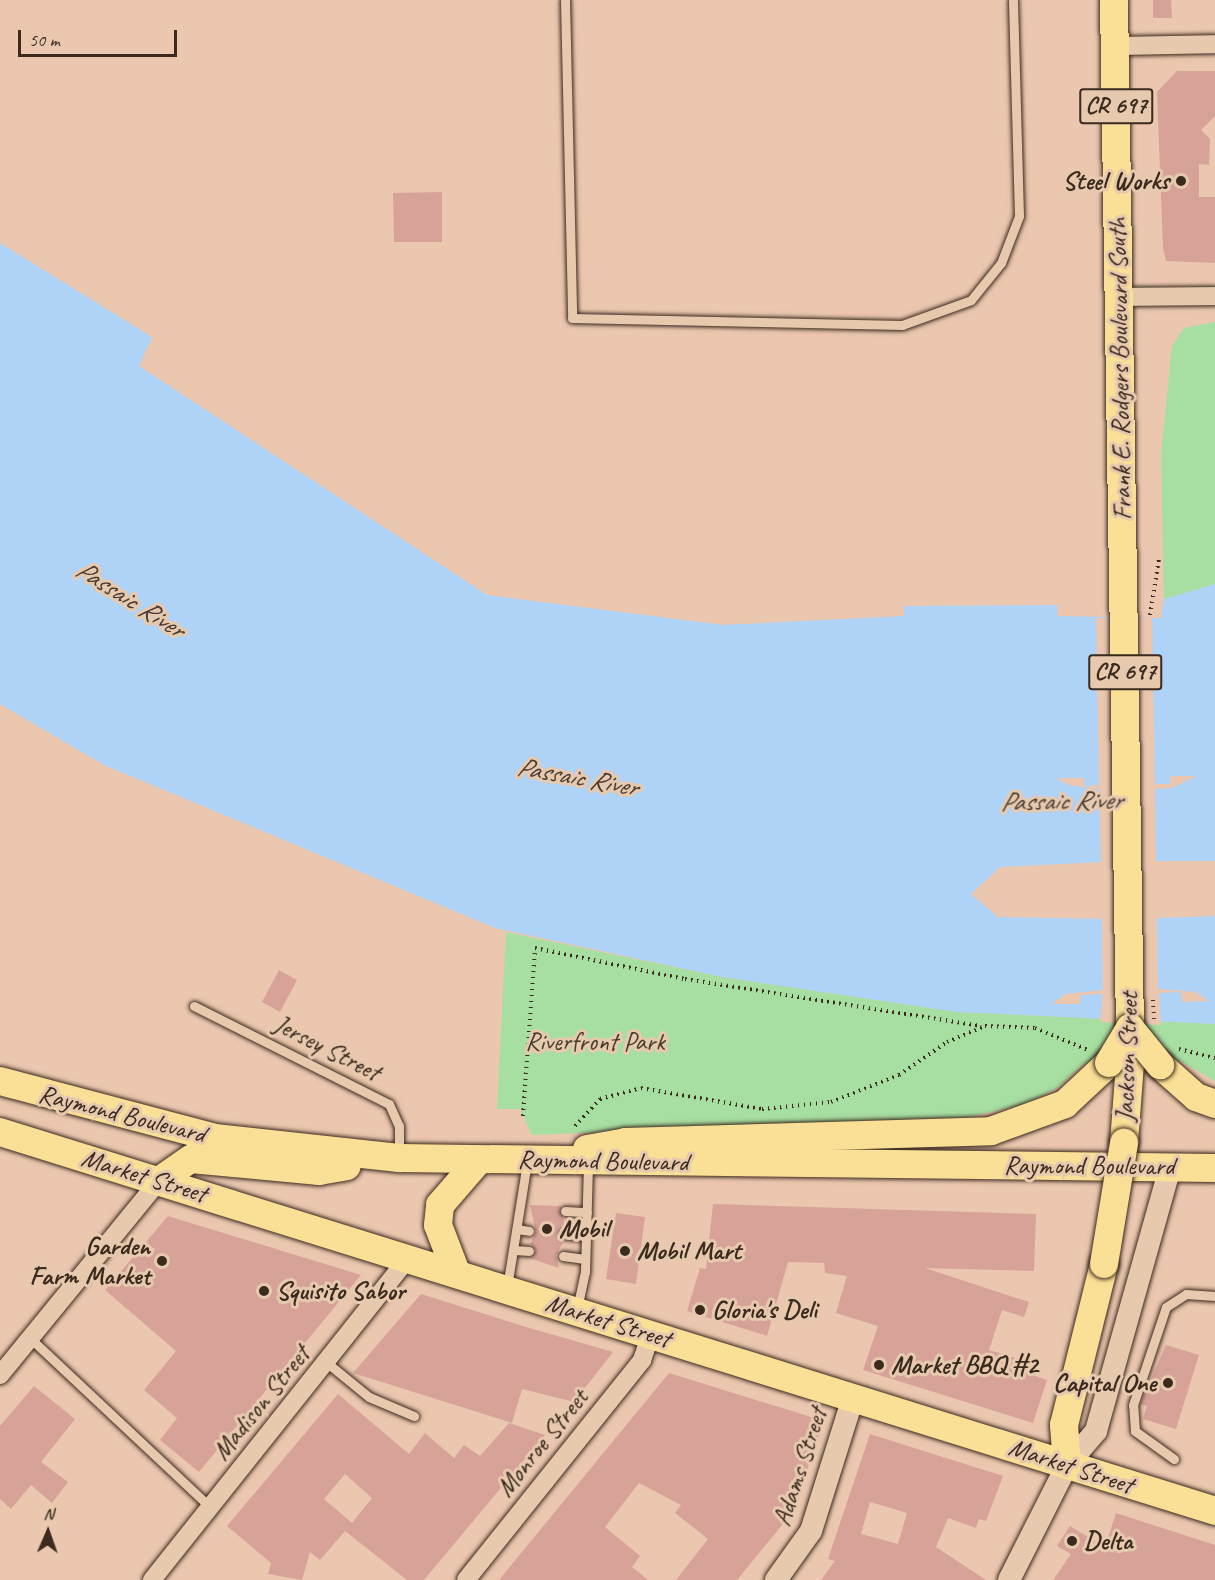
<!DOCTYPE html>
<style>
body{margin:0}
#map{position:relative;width:1215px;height:1580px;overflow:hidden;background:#ebc7af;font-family:Caveat,sans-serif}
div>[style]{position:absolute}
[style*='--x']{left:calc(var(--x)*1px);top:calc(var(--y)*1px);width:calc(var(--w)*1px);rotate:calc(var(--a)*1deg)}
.green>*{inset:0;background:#a7dea2}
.water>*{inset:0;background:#afd2f7}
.pier>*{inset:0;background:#ebc7af}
.building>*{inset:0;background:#d7a399}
.path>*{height:4px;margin-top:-2px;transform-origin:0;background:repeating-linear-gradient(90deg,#3b2a1e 0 1.5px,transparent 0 6px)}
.roads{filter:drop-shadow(0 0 2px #3b2a1e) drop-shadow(0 0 2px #3b2a1e)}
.service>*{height:9px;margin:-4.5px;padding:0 4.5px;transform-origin:4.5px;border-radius:4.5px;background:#e7c9ae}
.minor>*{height:18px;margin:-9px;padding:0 9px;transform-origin:9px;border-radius:9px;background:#e7c9ae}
.tertiary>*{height:22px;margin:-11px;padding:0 11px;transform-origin:11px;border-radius:11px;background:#e7c9ae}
.primary>*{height:28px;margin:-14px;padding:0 14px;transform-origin:14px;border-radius:14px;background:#fadf96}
.path-bridge>*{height:4px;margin-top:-2px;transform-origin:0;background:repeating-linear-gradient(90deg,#3b2a1e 0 1.5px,transparent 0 6px)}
.bridges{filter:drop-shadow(0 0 2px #3b2a1e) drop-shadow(0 0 2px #3b2a1e)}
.primary-bridge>*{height:28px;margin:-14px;padding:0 14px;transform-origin:14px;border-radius:14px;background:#fadf96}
.dots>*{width:16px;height:16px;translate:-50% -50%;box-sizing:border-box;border:3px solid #e7c9ae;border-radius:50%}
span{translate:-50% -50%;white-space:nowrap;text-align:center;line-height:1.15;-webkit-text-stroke:6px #e7c9ae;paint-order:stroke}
.shield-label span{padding:2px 4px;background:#e7c9ae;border:2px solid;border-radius:4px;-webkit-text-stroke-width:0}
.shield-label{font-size:24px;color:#3b2a1e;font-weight:700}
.poi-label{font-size:26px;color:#3b2a1e;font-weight:700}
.right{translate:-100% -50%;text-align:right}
.left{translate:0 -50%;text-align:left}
.street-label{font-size:26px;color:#3b2a1e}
.park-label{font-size:26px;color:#463c2b}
.water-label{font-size:27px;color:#473b34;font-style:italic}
.north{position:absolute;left:18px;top:1502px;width:60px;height:60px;-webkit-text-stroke:4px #e7c9ae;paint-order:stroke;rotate:2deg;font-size:16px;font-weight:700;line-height:24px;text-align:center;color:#3b2a1e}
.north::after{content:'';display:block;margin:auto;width:21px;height:27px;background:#3b2a1e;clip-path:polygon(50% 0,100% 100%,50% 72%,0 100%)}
.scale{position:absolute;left:18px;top:30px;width:159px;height:27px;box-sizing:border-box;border:3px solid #3b2a1e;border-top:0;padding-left:8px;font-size:18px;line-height:21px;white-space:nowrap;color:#3b2a1e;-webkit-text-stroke:4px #e7c9ae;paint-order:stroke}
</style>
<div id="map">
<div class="green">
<div style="clip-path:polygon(1215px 322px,1215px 584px,1164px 599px,1161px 455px,1172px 346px,1184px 328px)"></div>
<div style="clip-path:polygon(506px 932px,722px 977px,957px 1012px,1215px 1024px,1215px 1081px,1182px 1062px,1083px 1064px,1060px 1086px,1027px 1104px,969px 1117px,532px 1135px,520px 1109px,497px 1109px)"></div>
</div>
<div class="water">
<div style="clip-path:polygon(0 243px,152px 337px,139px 366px,487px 595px,723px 625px,904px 616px,904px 606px,1057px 605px,1058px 616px,1161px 618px,1164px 599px,1215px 584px,1215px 1024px,957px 1012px,722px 977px,495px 928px,104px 765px,0 704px)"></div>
</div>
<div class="pier">
<div style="clip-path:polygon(1096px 618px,1152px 618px,1155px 784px,1170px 784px,1170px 776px,1197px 776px,1172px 788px,1155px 789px,1156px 861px,1215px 861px,1215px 916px,1157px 918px,1158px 989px,1196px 992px,1209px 1001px,1182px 1002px,1181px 992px,1159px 993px,1161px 1025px,1100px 1022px,1103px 994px,1081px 995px,1080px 1004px,1052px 1004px,1065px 994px,1103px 990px,1102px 919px,998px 917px,971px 894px,1000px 867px,1101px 862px,1099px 789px,1068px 785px,1056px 778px,1084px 778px,1084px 786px,1099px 785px)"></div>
</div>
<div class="building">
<div style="clip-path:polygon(1153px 0,1171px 0,1172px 18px,1153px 18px)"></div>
<div style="clip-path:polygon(1177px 71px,1215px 71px,1215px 116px,1201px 130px,1210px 139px,1209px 165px,1199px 164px,1199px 197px,1215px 197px,1215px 263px,1166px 261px,1163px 249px,1157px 92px)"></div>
<div style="clip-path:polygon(442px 192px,442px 242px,394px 242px,393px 193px)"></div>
<div style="clip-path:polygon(279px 970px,297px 980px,280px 1012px,262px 1002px)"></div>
<div style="clip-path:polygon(713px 1204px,1036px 1214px,1034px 1271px,925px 1268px,1029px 1302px,1024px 1317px,1002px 1310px,989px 1350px,1029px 1362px,1035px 1368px,1033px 1375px,1047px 1380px,1033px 1423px,863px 1370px,878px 1326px,836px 1313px,847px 1276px,825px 1273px,824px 1263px,788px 1262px,767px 1336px,687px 1311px,700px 1268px,706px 1269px)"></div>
<div style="clip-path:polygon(530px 1205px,561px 1206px,565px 1227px,557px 1234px,564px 1241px,556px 1255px,559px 1268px,529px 1258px,536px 1251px,530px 1244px,536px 1232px)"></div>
<div style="clip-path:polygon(616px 1213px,645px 1217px,636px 1284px,606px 1279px)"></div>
<div style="clip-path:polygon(168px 1216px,361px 1275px,199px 1472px,160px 1440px,177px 1418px,144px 1390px,176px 1351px,105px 1290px)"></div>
<div style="clip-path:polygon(421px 1294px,526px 1327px,613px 1352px,574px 1402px,522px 1389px,512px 1423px,353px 1373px)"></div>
<div style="clip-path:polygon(1166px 1345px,1199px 1355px,1176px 1429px,1143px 1419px,1147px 1406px,1140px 1404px)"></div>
<div style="clip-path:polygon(669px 1373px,824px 1421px,792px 1513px,737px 1580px,676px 1580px,708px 1539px,675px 1513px,681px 1505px,639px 1483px,605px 1527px,640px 1556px,632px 1567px,648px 1580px,499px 1580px)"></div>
<div style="clip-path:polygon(34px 1386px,75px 1419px,41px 1462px,68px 1482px,52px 1503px,31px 1485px,11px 1509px,0 1499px,0 1426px)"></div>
<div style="clip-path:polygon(evenodd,338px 1394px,409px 1454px,425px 1433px,454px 1458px,464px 1445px,480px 1456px,509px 1423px,545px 1435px,424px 1580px,407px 1580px,345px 1531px,352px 1523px,320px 1560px,310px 1552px,302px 1580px,268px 1574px,271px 1563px,227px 1526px,338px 1394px,345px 1474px,372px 1498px,352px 1523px,324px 1499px,345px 1474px)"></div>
<div style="clip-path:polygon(evenodd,870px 1434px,1003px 1476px,986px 1521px,979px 1519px,976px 1528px,948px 1518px,936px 1547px,986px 1580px,821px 1580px,835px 1561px,828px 1559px,870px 1434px,870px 1502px,907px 1513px,898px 1544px,861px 1534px,870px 1502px)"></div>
<div style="clip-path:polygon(1116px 1513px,1215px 1545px,1215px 1580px,1053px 1580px,1071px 1554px,1057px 1546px,1070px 1526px,1105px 1547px)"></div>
</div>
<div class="path">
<div style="--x:1150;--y:615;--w:58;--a:-81"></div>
<div style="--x:1179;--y:1049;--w:37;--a:14"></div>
<div style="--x:523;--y:1116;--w:168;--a:-85.9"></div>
<div style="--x:535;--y:948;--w:153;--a:11.7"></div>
<div style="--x:685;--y:979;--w:300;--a:9"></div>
<div style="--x:575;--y:1126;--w:37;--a:-47"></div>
<div style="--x:600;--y:1099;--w:42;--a:-15"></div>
<div style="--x:641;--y:1088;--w:123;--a:9.8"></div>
<div style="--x:762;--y:1109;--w:69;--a:-5.8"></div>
<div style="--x:831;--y:1102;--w:73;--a:-21.7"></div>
<div style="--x:899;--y:1075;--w:58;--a:-34.5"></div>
<div style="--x:947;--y:1042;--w:41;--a:-22.8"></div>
<div style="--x:985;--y:1026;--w:50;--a:2.3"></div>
<div style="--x:1035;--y:1028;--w:57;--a:22.5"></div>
</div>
<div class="roads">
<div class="service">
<div style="--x:565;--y:0;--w:318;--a:88.7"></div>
<div style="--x:572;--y:318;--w:330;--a:1.2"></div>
<div style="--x:902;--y:325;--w:73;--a:-19.9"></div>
<div style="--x:971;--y:300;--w:48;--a:-51"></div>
<div style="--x:1001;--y:263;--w:50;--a:-69"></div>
<div style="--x:1019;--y:216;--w:216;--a:-91.6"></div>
<div style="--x:194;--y:1006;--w:218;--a:26.7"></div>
<div style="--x:389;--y:1104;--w:24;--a:66"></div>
<div style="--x:399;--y:1126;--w:30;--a:90"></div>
<div style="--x:565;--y:1211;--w:22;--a:3"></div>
<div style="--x:517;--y:1229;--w:12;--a:9"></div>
<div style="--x:564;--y:1234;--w:22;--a:5"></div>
<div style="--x:515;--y:1250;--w:14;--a:4"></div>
<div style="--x:563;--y:1256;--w:22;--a:8"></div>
<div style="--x:507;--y:1287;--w:127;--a:-80.9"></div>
<div style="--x:577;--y:1309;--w:38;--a:-78"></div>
<div style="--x:585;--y:1272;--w:110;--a:-88.4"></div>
<div style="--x:30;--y:1338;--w:247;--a:43.2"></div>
<div style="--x:326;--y:1362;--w:55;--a:39.1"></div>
<div style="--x:369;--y:1397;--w:49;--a:22.9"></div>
<div style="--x:1174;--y:1459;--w:48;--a:-144.3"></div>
<div style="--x:1135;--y:1431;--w:26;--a:-94"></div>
<div style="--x:1133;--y:1405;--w:103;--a:-71.4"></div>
<div style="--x:1166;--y:1307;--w:24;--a:-33"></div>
<div style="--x:1186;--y:1294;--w:29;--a:4"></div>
</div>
<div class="minor">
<div style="--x:1115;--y:46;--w:100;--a:-1.1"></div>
<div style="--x:1119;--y:297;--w:96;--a:-0.6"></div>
<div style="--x:0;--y:1375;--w:251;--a:-50.7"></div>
<div style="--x:152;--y:1580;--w:411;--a:-51.5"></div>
<div style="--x:466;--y:1580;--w:282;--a:-51.3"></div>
<div style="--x:642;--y:1360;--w:28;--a:-71"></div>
</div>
<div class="tertiary">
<div style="--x:776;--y:1580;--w:60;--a:-54.5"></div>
<div style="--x:811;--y:1531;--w:139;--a:-72.5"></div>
<div style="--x:1009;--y:1580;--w:129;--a:-63.2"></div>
<div style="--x:1067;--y:1465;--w:45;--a:-49.5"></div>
<div style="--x:1096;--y:1431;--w:274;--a:-74.3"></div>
</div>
<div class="primary">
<div style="--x:1114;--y:0;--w:1028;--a:89.11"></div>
<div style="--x:1160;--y:1065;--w:48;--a:41.6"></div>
<div style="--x:1196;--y:1097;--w:20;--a:20"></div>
<div style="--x:0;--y:1081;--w:222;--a:14.8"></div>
<div style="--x:215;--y:1138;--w:185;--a:6.2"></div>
<div style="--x:399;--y:1158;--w:816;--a:0.7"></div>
<div style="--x:0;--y:1132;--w:1273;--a:17.32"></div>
<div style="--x:1124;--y:1143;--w:80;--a:-85.7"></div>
<div style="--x:587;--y:1149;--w:39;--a:-10"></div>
<div style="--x:625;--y:1142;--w:366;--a:-1.7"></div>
<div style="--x:991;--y:1131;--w:79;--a:-20"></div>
<div style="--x:1065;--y:1104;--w:60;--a:-43"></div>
<div style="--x:159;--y:1181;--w:39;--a:-35"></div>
<div style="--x:191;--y:1159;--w:129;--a:5.4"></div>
<div style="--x:319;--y:1171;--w:28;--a:-10"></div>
<div style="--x:456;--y:1272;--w:50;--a:-111"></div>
<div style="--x:438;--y:1225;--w:20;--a:-84"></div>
<div style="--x:440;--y:1205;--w:60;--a:-49.1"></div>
<div style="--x:1067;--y:1465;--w:40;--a:-94.3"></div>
<div style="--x:1064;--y:1425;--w:166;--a:-76"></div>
</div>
</div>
<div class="path-bridge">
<div style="--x:1153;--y:1000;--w:19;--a:87"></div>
</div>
<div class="bridges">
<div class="primary-bridge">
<div style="--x:1130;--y:1028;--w:48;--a:51"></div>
<div style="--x:1109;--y:1063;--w:41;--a:-59"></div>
<div style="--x:1104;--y:1264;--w:123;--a:-80.6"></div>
</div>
</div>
<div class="dots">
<div style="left:1181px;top:181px;background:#3b2a1e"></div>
<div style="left:547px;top:1229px;background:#3b2a1e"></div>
<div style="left:625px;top:1251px;background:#3b2a1e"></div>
<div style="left:162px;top:1261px;background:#3b2a1e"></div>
<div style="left:264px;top:1291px;background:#3b2a1e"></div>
<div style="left:700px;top:1310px;background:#3b2a1e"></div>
<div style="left:879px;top:1365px;background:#3b2a1e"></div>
<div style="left:1168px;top:1383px;background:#3b2a1e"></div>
<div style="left:1072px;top:1541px;background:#3b2a1e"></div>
</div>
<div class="shield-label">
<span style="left:1116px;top:106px">CR 697</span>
<span style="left:1125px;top:672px">CR 697</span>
</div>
<div class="poi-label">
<span class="right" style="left:1169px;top:181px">Steel Works</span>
<span class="left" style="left:559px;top:1229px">Mobil</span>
<span class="right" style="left:150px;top:1261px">Garden<br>Farm Market</span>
<span class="left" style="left:637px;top:1251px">Mobil Mart</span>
<span class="left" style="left:276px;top:1291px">Squisito Sabor</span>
<span class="left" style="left:712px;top:1310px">Gloria's Deli</span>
<span class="left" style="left:891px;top:1365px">Market BBQ #2</span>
<span class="right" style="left:1156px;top:1383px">Capital One</span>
<span class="left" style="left:1084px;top:1541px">Delta</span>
</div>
<div class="street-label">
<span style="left:1120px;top:369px;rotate:-91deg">Frank E. Rodgers Boulevard South</span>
<span style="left:327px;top:1048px;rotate:27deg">Jersey Street</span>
<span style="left:1127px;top:1057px;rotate:-88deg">Jackson Street</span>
<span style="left:122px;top:1114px;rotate:14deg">Raymond Boulevard</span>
<span style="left:603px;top:1161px;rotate:1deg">Raymond Boulevard</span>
<span style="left:1089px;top:1166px">Raymond Boulevard</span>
<span style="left:144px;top:1176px;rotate:17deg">Market Street</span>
<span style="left:608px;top:1321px;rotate:17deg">Market Street</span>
<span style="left:261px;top:1403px;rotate:-51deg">Madison Street</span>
<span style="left:542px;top:1443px;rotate:-51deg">Monroe Street</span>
<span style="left:1071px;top:1466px;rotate:18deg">Market Street</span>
<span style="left:800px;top:1467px;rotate:-72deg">Adams Street</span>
</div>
<div class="park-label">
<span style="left:595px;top:1042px">Riverfront Park</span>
</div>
<div class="water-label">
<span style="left:130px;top:599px;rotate:32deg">Passaic River</span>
<span style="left:577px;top:777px;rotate:10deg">Passaic River</span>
<span style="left:1061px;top:801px;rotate:-1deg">Passaic River</span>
</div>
<div class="north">N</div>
<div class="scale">50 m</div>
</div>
